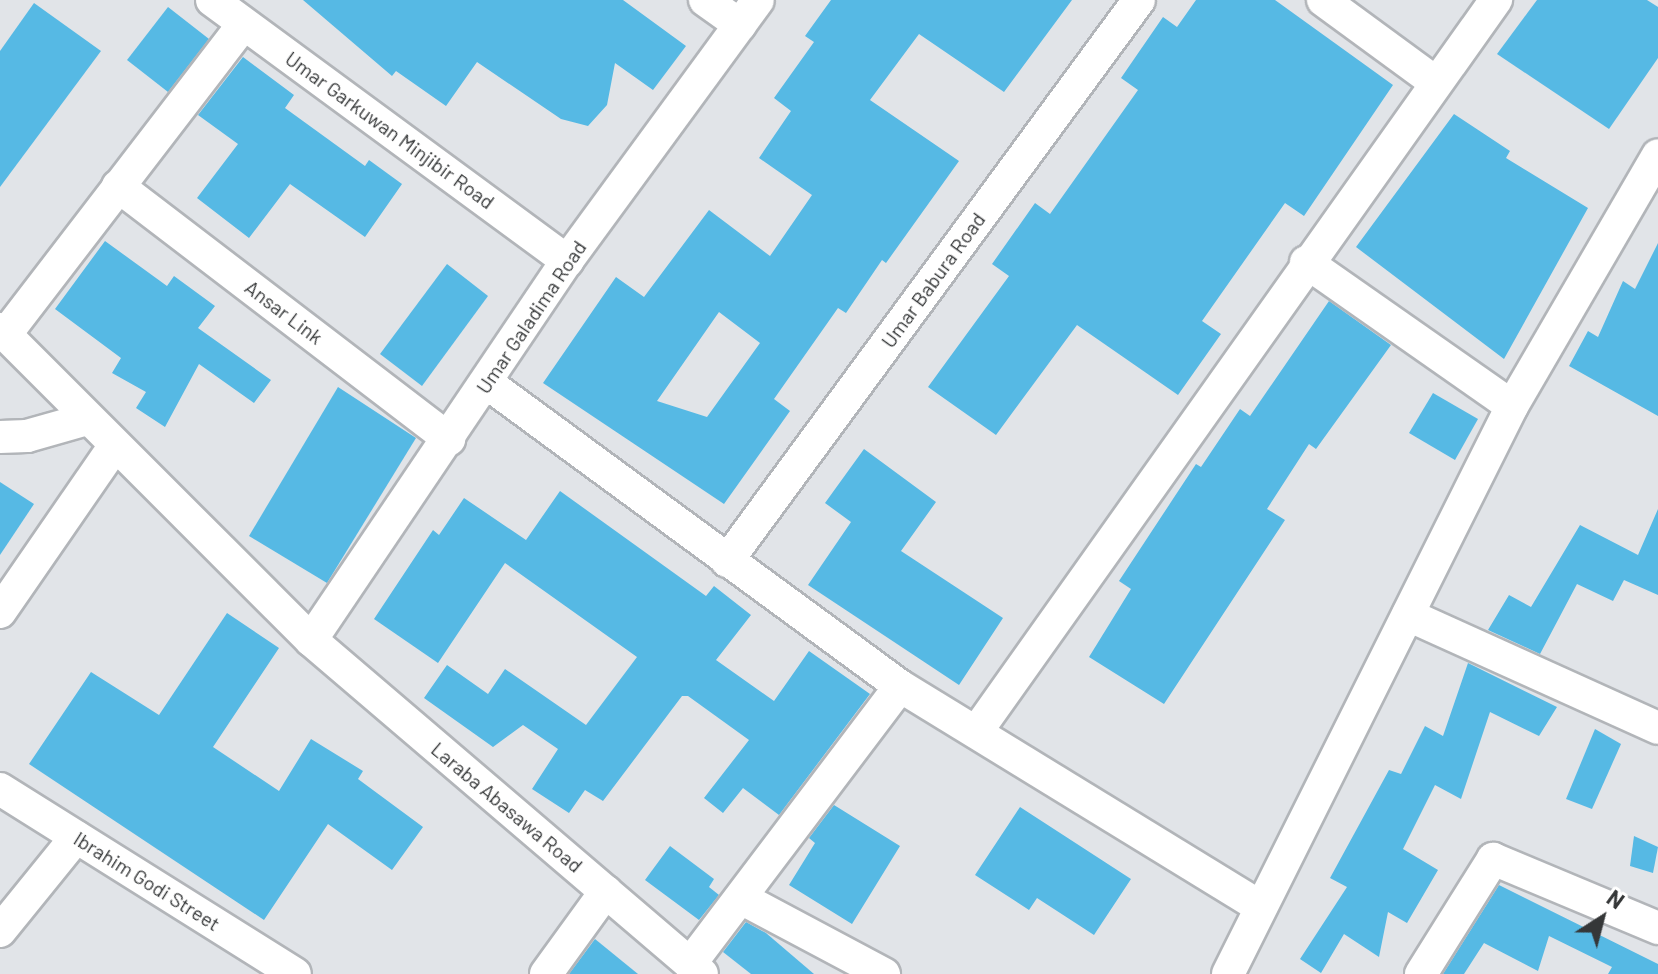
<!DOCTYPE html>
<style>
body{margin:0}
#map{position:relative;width:1658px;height:974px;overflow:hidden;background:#e1e4e8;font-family:Barlow,sans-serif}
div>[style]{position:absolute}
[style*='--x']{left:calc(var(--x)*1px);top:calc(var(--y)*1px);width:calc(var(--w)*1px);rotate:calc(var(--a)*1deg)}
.building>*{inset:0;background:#56b9e4}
.roads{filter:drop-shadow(2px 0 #b2b5b9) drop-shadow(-2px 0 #b2b5b9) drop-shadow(0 2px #b2b5b9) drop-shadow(0 -2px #b2b5b9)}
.minor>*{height:32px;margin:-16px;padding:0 16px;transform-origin:16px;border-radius:16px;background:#fff}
span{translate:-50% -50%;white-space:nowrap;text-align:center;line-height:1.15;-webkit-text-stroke:6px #fff;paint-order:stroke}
.street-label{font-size:20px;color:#353738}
.north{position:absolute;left:1562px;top:878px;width:80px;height:80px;-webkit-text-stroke:6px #fff;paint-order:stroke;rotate:36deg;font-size:22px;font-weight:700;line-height:32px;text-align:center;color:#353738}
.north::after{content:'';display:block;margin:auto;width:28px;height:36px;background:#353738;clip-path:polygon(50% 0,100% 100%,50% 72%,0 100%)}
</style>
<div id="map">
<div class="building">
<div style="clip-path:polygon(303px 0,623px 0,686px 46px,653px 90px,615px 63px,607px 105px,588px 126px,561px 119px,477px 62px,446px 106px,396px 71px,392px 76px)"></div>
<div style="clip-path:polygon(evenodd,831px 0,1072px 0,1004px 92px,919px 34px,870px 100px,959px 161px,886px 263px,882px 260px,846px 313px,838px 308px,774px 399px,790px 411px,724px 504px,543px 383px,616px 277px,644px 297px,709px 210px,770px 256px,812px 195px,759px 158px,791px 111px,774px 98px,814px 42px,805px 36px,831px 0,719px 312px,760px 343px,707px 417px,657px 401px,719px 312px)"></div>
<div style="clip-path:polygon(1196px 0,1275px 0,1393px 85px,1304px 216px,1285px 203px,1202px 321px,1221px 334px,1178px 395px,1077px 325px,996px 435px,928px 387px,1009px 276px,992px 264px,1035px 203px,1050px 214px,1138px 90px,1121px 78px,1163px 17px,1177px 27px)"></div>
<div style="clip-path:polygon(1537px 0,1647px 0,1658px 7px,1658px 58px,1609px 129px,1497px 54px)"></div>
<div style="clip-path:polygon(34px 3px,101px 51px,0 187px,0 51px)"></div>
<div style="clip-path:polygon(168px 7px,209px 39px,168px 92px,127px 60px)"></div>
<div style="clip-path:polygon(243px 57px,294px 95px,285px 108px,365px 166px,369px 160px,402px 184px,365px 237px,290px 184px,249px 238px,197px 198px,238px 144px,198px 115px)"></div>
<div style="clip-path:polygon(1454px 114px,1510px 151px,1506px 158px,1588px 208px,1504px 359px,1356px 247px)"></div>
<div style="clip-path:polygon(105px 241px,167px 286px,174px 276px,215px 306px,198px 328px,271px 380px,254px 403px,199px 364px,165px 427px,136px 408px,146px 392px,112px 373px,121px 358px,55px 309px)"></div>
<div style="clip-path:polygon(1658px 243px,1658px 416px,1569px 366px,1588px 331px,1598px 337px,1623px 281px,1635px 289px)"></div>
<div style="clip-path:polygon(447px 264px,488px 296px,422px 386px,380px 354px)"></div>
<div style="clip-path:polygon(1329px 301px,1391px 345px,1316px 449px,1309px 444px,1267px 509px,1285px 520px,1164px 704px,1089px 657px,1131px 589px,1119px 581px,1196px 464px,1201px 467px,1240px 409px,1250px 416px)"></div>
<div style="clip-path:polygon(338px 387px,416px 438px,327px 583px,249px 536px)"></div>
<div style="clip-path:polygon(1433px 393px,1478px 419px,1455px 460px,1409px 433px)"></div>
<div style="clip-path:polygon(864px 449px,936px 502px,901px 551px,1003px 618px,959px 685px,808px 585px,851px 522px,825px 503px)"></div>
<div style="clip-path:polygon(0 482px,34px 504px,0 555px)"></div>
<div style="clip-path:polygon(560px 491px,706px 596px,714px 586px,751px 615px,716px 660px,774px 701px,809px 651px,870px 694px,779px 815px,743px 788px,723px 813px,704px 798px,749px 740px,688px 696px,682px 696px,603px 801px,585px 790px,569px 813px,532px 789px,558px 749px,523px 725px,493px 747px,424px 698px,447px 665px,488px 694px,505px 669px,586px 725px,637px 657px,505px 563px,438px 663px,374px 619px,433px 530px,439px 535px,464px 498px,526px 540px)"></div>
<div style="clip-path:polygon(1658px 509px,1658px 595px,1624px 580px,1613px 601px,1577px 584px,1540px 654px,1488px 630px,1509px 595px,1531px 607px,1580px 525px,1638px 555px)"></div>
<div style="clip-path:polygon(227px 613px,279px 648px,213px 747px,279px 791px,311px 739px,363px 771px,358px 779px,423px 827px,392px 870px,328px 824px,264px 920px,29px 764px,91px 672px,159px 715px)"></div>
<div style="clip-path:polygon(1468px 663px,1557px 707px,1539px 736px,1490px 712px,1461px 799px,1435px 785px,1403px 849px,1438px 870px,1407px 923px,1388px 912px,1379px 957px,1344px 934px,1321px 973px,1300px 959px,1347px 887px,1330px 878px,1389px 770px,1401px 774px,1425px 726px,1443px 736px)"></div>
<div style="clip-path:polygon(1595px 729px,1621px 744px,1592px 809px,1566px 799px)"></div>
<div style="clip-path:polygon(834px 805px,900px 846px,852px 924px,789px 885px,815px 843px,809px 838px)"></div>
<div style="clip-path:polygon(1020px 807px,1131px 879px,1094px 935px,1037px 898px,1029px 910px,975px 875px)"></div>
<div style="clip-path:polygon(1634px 836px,1658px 847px,1653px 873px,1630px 866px)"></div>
<div style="clip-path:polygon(670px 846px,714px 879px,709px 887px,719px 895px,699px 920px,645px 880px)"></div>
<div style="clip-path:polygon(1499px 885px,1658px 964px,1658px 974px,1608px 974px,1612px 967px,1549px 936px,1538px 971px,1484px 943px,1464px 974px,1443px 974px)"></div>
<div style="clip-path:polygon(746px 922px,766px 933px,814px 974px,751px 974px,723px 952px)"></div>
<div style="clip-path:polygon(595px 939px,638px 974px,569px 974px)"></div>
</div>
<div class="roads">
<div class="minor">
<div style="--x:212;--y:0;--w:441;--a:36.3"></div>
<div style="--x:705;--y:0;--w:43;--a:35.5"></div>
<div style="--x:1323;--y:0;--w:139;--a:36.2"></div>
<div style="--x:118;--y:186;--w:417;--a:37.4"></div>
<div style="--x:1306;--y:262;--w:251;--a:35"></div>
<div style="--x:0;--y:329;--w:440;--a:45"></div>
<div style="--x:311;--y:640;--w:514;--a:40.5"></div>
<div style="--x:5;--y:335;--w:392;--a:-52.5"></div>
<div style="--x:487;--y:383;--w:512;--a:36.27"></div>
<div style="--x:900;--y:686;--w:423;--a:31.5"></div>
<div style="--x:0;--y:437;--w:27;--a:-2"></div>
<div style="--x:27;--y:436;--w:62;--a:-15.8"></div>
<div style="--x:727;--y:561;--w:696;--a:-53.71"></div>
<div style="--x:0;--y:612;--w:201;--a:-55.4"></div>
<div style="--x:1408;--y:615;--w:274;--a:24.3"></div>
<div style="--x:311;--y:640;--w:457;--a:-56"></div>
<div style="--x:567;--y:261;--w:323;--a:-53.8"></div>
<div style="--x:977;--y:731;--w:897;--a:-54.63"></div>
<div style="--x:0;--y:789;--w:348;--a:32.1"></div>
<div style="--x:741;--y:898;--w:162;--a:28"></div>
<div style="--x:0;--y:931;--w:121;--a:-51"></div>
<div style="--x:690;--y:964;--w:348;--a:-52.9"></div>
<div style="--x:546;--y:974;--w:102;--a:-54.1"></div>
<div style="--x:1228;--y:974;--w:635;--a:-63.43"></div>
<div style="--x:1512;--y:406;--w:290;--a:-59.8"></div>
<div style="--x:1421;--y:974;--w:136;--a:-57.9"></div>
<div style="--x:1493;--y:859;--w:179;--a:22.7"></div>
</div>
</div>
<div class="street-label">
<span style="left:390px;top:130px;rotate:36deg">Umar Garkuwan Minjibir Road</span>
<span style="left:933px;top:280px;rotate:-54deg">Umar Babura Road</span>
<span style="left:284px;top:312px;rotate:37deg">Ansar Link</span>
<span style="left:531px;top:317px;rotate:-56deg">Umar Galadima Road</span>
<span style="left:507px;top:807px;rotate:40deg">Laraba Abasawa Road</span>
<span style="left:147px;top:881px;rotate:32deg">Ibrahim Godi Street</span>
</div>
<div class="north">N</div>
</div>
